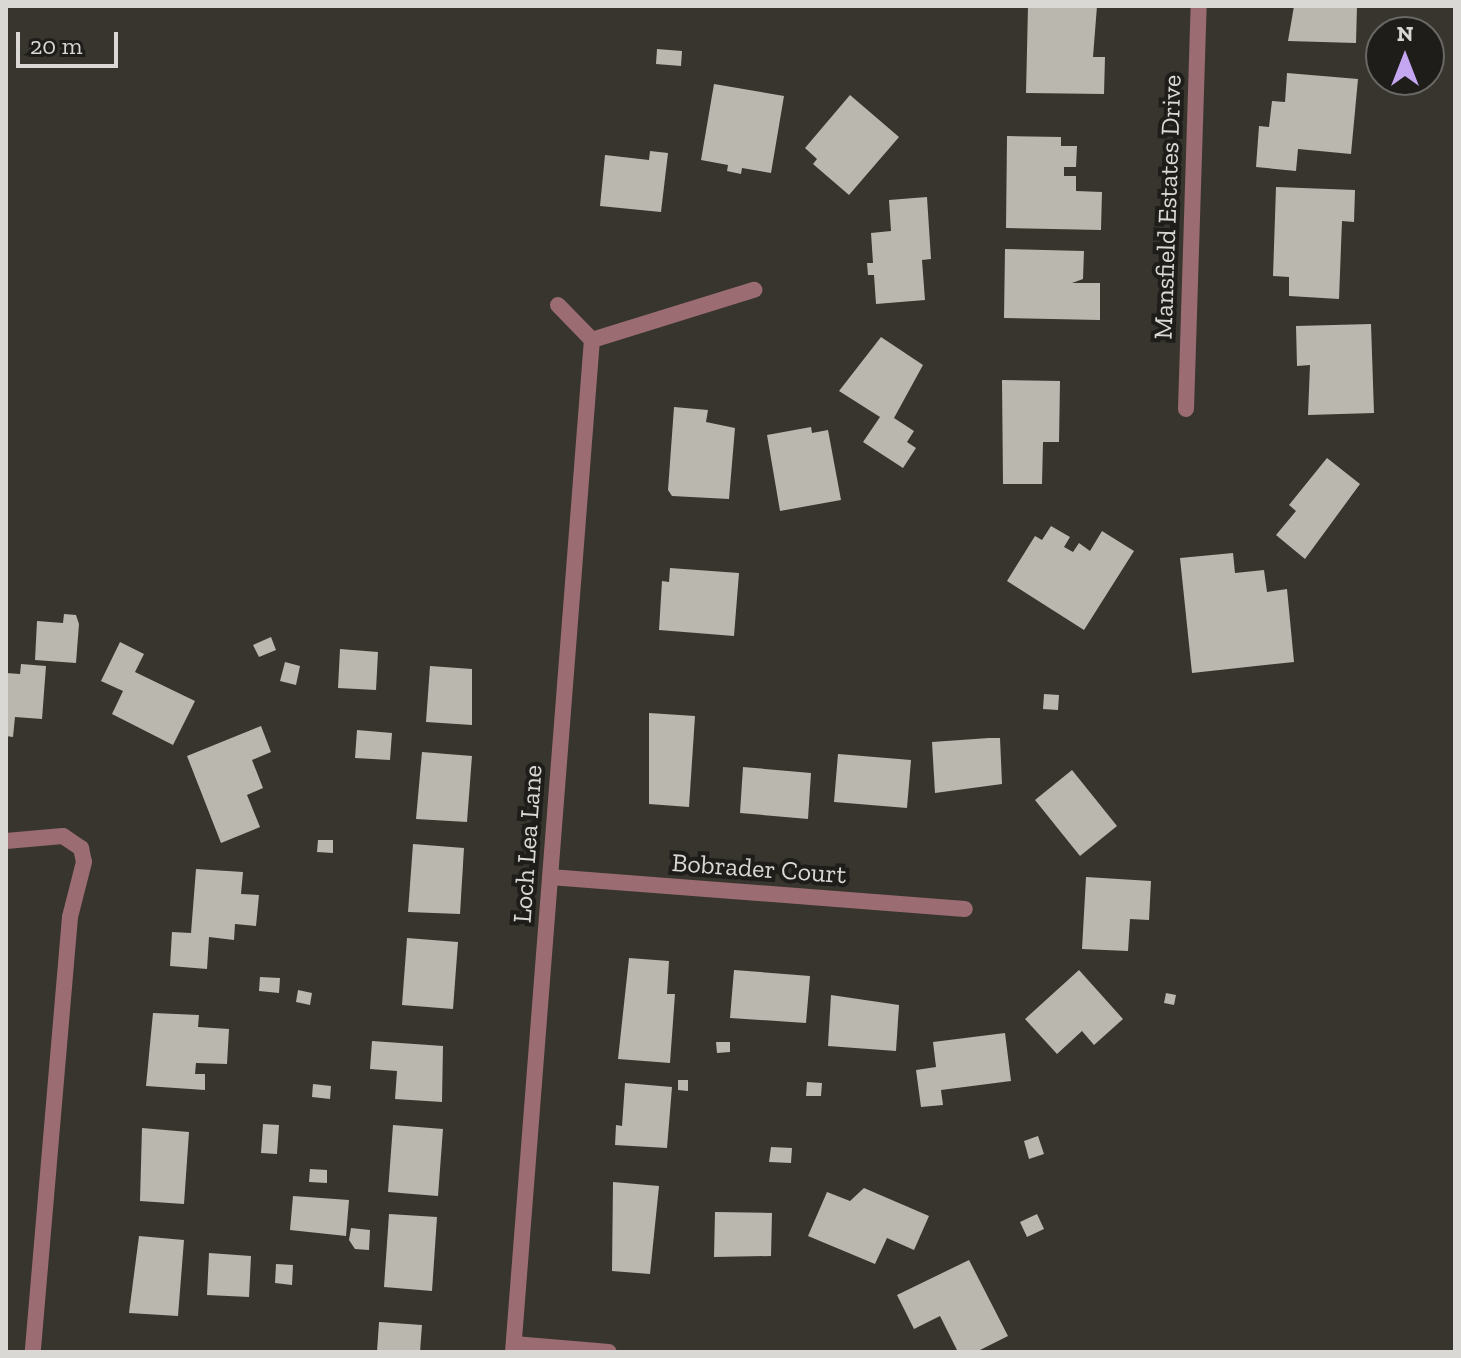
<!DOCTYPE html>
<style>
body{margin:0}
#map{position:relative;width:1461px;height:1358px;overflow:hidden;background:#38352f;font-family:"Zilla Slab",serif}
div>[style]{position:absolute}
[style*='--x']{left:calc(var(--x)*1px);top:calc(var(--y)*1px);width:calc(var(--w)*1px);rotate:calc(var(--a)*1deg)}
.building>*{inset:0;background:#bab7af}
.minor>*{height:16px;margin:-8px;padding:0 8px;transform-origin:8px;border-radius:8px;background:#9b6d73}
span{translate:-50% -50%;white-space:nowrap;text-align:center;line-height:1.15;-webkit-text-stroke:8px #1e1d1a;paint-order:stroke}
.street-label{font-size:26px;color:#dad8d4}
.frame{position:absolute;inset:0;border:8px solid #dad8d4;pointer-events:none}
.north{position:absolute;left:1365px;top:16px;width:80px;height:80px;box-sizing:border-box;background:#1e1d1a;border:2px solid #696864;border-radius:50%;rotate:0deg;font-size:22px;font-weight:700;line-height:32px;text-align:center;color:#dad8d4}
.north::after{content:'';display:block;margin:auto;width:28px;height:36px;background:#c5a7f1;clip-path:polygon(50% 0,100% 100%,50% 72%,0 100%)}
.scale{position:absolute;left:16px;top:32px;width:102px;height:36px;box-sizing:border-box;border:4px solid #dad8d4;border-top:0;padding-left:10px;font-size:24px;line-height:28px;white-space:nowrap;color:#dad8d4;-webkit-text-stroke:6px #1e1d1a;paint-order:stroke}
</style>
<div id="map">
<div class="building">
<div style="clip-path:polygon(1028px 6px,1097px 6px,1093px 57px,1105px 57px,1104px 94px,1026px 93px)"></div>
<div style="clip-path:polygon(1294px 6px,1357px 6px,1356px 43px,1288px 41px)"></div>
<div style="clip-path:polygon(657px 49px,682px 51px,681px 66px,656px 64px)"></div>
<div style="clip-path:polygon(1287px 73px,1358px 79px,1351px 154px,1298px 149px,1296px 171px,1256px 167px,1259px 126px,1269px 127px,1272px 101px,1285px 102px)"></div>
<div style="clip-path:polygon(714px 84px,784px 96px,771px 173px,742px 168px,741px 174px,727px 171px,728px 165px,701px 160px)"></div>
<div style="clip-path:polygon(850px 95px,899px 137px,849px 195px,813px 164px,817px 159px,805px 148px)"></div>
<div style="clip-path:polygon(1007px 136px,1061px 137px,1061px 146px,1077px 146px,1076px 167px,1064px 167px,1064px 176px,1076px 176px,1076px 191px,1102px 192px,1101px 230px,1006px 228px)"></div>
<div style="clip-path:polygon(650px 151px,668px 153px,661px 212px,600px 206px,605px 155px,649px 160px)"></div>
<div style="clip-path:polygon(1276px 187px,1355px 190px,1354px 222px,1342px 221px,1339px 299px,1289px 296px,1289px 277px,1273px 276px)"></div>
<div style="clip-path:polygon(927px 197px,931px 259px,922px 260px,925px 300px,876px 304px,874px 275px,868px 275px,867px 263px,873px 263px,871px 233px,891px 231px,889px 200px)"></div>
<div style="clip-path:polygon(1005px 249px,1084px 251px,1083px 279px,1072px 283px,1100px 283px,1100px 320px,1004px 318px)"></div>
<div style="clip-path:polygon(1371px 324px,1374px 413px,1308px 415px,1310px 365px,1297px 366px,1296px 326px)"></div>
<div style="clip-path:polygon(881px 337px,923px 365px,894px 418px,914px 431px,907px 442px,916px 448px,903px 468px,863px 442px,880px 417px,839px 391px)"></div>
<div style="clip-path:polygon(1002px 380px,1060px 381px,1059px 442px,1043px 442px,1042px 484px,1003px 484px)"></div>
<div style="clip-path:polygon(674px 407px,708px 410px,706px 422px,735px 428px,729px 499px,672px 496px,668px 490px)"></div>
<div style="clip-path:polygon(811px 427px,812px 433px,828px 430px,841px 500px,780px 511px,767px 435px)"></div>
<div style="clip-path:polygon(1327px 458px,1360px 484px,1305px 559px,1276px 535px,1296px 511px,1289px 505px)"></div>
<div style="clip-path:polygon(1051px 526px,1070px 537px,1064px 547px,1073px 552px,1079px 543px,1090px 551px,1102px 531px,1134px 551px,1084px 630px,1007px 581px,1035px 536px,1042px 540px)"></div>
<div style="clip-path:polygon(1233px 553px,1235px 573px,1264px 570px,1267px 592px,1287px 589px,1294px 662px,1192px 673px,1180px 558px)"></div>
<div style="clip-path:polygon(670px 568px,739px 573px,734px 636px,659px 630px,662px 581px,669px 582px)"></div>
<div style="clip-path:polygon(64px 614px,76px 615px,79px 624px,76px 663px,35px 660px,37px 621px,63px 623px)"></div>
<div style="clip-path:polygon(271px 637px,276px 650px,259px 657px,253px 645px)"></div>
<div style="clip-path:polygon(120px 642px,144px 654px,135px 672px,195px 701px,173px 745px,112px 714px,123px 691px,101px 681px)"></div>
<div style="clip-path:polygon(340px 649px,378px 652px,376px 690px,338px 688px)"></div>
<div style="clip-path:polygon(285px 662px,300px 666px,296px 685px,280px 681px)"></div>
<div style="clip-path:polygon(21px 664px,46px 666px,42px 719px,15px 717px,13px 737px,6px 736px,6px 673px,20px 674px)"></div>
<div style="clip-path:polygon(430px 666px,472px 669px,472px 725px,426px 722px)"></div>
<div style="clip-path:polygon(1044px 694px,1059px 695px,1058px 710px,1043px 709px)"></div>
<div style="clip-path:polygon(649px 713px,695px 716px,689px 807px,649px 804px)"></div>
<div style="clip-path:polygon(261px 726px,271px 752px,252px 760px,263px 788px,247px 795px,260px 827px,221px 843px,187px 756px)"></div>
<div style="clip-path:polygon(357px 730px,392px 733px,390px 760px,355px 758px)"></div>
<div style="clip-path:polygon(989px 738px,1000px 738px,1002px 784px,935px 793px,932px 742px)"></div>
<div style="clip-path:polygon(422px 752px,472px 756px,467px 822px,416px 819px)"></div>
<div style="clip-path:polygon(838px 754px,911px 760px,907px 808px,834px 802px)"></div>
<div style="clip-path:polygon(743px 767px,811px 773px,808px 819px,740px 813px)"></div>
<div style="clip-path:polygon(1072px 770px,1117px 826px,1080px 856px,1035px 800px)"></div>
<div style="clip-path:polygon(318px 840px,333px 840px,333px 853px,317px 852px)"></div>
<div style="clip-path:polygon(413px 844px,464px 848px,460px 914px,408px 912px)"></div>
<div style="clip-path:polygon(196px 869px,243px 872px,241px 894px,259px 895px,256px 926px,235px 924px,234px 940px,209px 937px,207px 969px,170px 966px,172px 932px,191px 933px)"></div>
<div style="clip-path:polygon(1086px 877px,1151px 881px,1149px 920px,1130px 919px,1128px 951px,1082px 949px)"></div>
<div style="clip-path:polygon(407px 938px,458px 942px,453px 1009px,402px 1005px)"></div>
<div style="clip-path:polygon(629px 958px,669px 961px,667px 994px,675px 994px,670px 1063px,618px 1059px)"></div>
<div style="clip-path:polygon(734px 970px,810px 976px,806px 1023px,730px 1018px)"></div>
<div style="clip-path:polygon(1079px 970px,1123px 1019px,1094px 1045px,1082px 1031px,1057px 1054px,1025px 1019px)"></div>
<div style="clip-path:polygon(260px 977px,280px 978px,279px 993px,259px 991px)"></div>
<div style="clip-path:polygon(298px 990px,312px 993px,310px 1005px,296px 1002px)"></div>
<div style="clip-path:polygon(1166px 993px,1176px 995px,1174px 1005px,1164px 1003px)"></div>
<div style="clip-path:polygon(831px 995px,899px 1005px,896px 1051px,828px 1046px)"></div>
<div style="clip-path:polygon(153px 1013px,199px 1015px,198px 1027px,229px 1029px,227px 1064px,196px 1063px,195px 1074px,205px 1074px,205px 1090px,146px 1086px)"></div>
<div style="clip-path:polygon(1005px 1033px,1011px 1081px,941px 1090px,943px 1105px,921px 1107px,916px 1070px,936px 1067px,933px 1042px)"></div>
<div style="clip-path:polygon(372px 1041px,443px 1046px,442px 1102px,395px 1099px,397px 1071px,370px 1069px)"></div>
<div style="clip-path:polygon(716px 1042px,730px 1042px,730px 1052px,717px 1053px)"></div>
<div style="clip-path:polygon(678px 1080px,688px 1080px,688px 1091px,678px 1090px)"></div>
<div style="clip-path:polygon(807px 1082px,822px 1083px,821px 1096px,806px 1096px)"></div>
<div style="clip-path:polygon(625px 1083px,672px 1087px,667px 1148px,615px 1145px,616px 1125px,622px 1126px)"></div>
<div style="clip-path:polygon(313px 1084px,331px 1086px,330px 1099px,312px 1097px)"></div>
<div style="clip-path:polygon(263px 1124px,279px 1125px,277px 1154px,261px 1153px)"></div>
<div style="clip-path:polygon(393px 1125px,443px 1129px,438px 1196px,388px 1192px)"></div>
<div style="clip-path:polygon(142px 1128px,189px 1132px,184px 1204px,140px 1201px)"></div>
<div style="clip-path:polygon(1038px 1136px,1044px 1154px,1029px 1159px,1024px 1141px)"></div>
<div style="clip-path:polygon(771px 1147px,792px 1148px,791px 1163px,769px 1162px)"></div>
<div style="clip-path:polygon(310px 1169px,327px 1170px,327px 1183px,309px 1182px)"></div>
<div style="clip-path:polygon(613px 1182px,659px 1186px,650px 1274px,612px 1271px)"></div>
<div style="clip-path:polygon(864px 1188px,929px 1216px,914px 1250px,887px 1238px,875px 1264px,808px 1236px,827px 1192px,850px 1201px)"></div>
<div style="clip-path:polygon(293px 1196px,349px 1200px,346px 1236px,290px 1230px)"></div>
<div style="clip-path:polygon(715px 1212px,772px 1213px,771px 1256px,714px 1257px)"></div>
<div style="clip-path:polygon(389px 1214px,437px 1217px,432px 1291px,384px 1287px)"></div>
<div style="clip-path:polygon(1037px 1214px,1044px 1229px,1027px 1237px,1020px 1222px)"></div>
<div style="clip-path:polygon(351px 1228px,370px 1230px,369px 1250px,355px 1249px,349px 1240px)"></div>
<div style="clip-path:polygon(139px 1236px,184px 1240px,178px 1316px,129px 1313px)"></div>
<div style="clip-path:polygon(209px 1253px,251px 1256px,249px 1297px,207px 1295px)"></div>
<div style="clip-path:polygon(969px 1260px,1008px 1336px,976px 1352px,958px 1352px,940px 1316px,914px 1329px,897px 1295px)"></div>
<div style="clip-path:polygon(276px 1264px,293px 1265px,292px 1285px,275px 1283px)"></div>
<div style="clip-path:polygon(379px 1322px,422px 1325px,420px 1352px,377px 1352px)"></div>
</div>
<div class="minor">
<div style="--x:558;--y:305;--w:49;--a:45.8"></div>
<div style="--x:592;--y:340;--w:170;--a:-17.2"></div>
<div style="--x:1186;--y:409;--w:403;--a:-88.2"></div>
<div style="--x:6;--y:841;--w:57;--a:-5"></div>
<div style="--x:63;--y:836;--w:22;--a:34"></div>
<div style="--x:81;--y:848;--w:14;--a:78"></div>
<div style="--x:84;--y:862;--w:57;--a:104.3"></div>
<div style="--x:70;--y:917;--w:437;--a:94.9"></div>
<div style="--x:550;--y:877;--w:416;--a:4.4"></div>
<div style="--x:514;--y:1344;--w:95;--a:4.8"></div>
<div style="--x:513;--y:1352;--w:1015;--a:-85.54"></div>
</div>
<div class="street-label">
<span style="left:1168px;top:207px;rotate:-88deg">Mansfield Estates Drive</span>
<span style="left:528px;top:844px;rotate:-86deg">Loch Lea Lane</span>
<span style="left:759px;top:869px;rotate:4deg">Bobrader Court</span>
</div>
<div class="frame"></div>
<div class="north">N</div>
<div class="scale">20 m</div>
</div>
